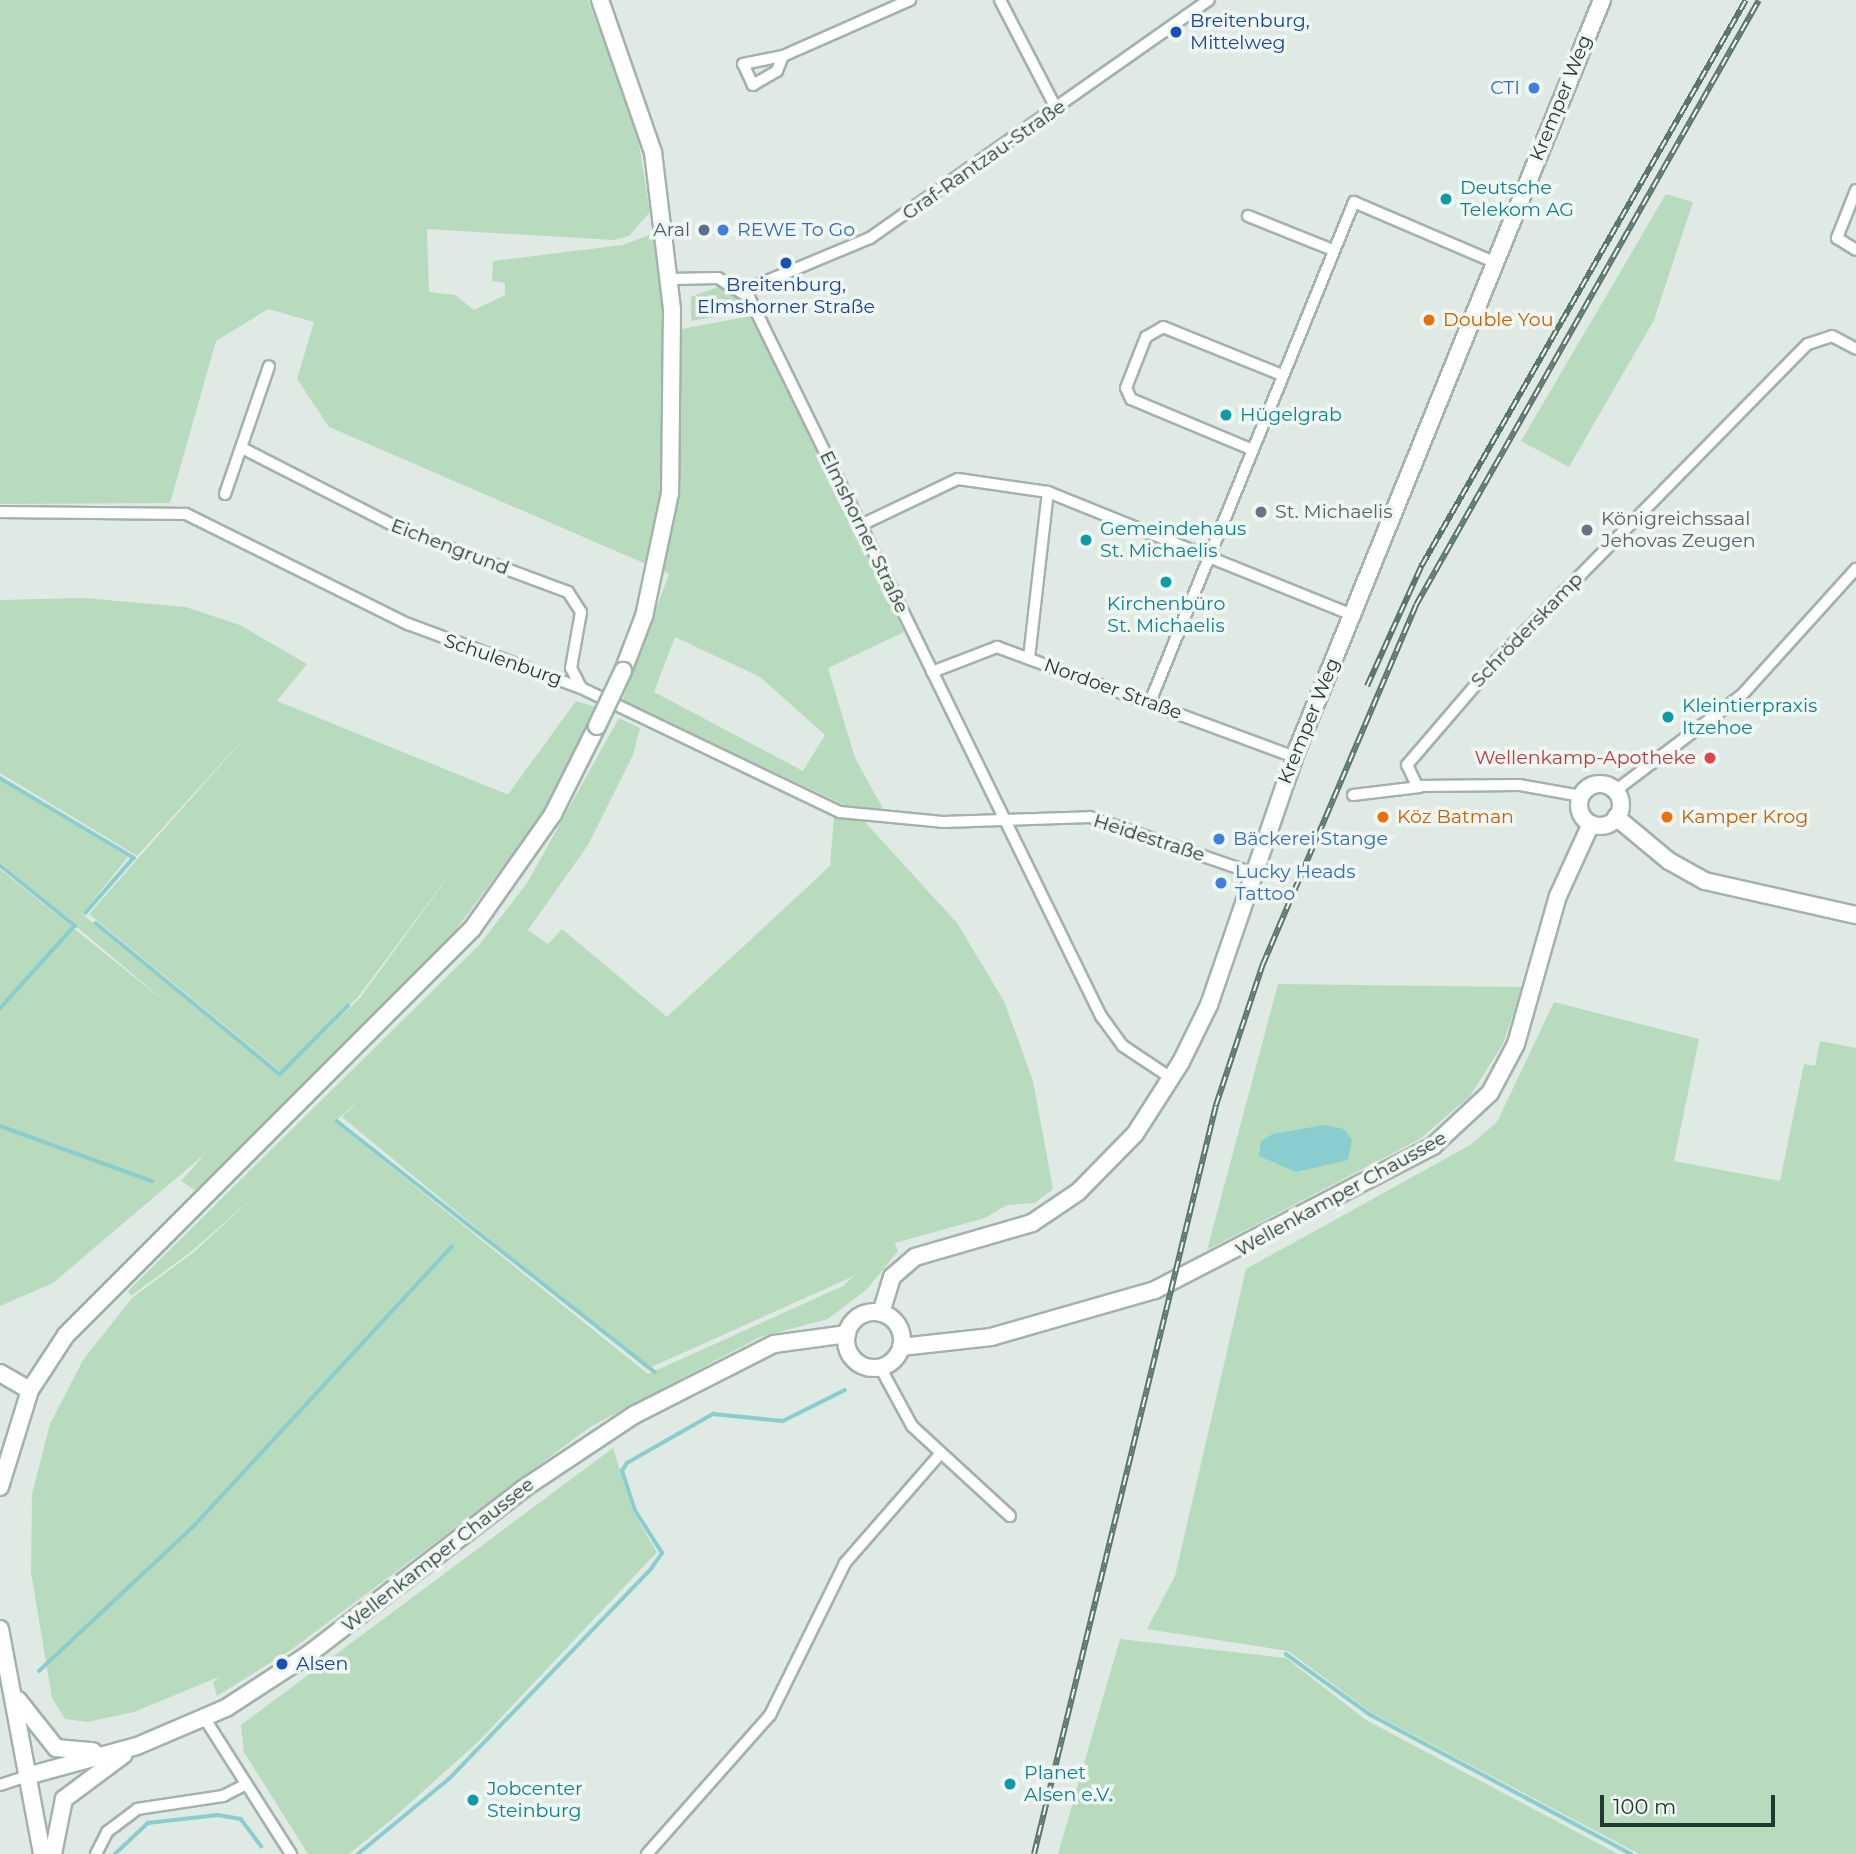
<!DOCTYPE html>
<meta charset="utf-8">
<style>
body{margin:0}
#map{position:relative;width:1856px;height:1854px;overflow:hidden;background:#e0eae4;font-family:Montserrat,sans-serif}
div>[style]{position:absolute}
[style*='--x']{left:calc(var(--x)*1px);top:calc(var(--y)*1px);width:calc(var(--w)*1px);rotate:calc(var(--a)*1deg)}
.green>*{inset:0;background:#b9dbbd}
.water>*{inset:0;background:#89cdce}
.stream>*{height:3.5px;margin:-1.75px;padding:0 1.75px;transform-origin:1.75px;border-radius:1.75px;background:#89cdce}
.roads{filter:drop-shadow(2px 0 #a3b2aa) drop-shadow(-2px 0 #a3b2aa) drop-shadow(0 2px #a3b2aa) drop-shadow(0 -2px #a3b2aa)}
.street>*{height:10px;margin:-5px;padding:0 5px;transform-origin:5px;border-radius:5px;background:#fff}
.secondary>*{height:16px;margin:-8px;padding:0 8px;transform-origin:8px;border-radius:8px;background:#fff}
.secondary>.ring{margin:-8px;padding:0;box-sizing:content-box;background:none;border:16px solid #fff;border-radius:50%}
.rail>*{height:6px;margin-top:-3px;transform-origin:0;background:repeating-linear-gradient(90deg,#f0f7f2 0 10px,#5b766b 0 20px);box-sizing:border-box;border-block:2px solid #5b766b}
.bridges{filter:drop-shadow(2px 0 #9fb6aa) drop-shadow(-2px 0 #9fb6aa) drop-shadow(0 2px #9fb6aa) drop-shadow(0 -2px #9fb6aa)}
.secondary-bridge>*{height:16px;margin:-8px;padding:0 8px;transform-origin:8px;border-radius:8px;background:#fff}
.dots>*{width:19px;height:19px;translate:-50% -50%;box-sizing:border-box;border:4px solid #f0f7f2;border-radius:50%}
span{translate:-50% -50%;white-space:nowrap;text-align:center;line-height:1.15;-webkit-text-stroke:7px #f0f7f2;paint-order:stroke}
.transit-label{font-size:19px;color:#164399}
.left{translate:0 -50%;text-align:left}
.shop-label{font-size:19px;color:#366cbe}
.right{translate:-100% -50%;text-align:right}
.street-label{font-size:19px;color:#213a30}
.culture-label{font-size:19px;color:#0d838f}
.service-label{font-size:19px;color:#4e5e75}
.food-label{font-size:19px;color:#c56008}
.worship-label{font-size:19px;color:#5b616d}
.health-label{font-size:19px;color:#be3a42}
.scale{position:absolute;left:1600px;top:1795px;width:175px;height:32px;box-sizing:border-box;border:4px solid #213a30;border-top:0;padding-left:9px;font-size:21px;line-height:24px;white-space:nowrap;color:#213a30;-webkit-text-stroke:5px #f0f7f2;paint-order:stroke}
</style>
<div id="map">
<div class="green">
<div style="clip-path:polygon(evenodd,0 0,588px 0,637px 131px,650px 212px,629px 236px,614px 240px,427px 229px,429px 292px,455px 295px,474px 310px,505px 295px,505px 283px,492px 281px,493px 261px,623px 245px,654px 233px,666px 332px,751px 316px,904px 632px,828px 668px,855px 758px,885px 812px,847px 806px,622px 701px,669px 574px,329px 427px,297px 379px,314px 322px,268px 309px,216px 341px,170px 503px,0 504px,0 0,675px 637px,760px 677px,825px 735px,803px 771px,654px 692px,675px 637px)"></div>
<div style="clip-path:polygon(1666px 194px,1693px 202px,1654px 320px,1569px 467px,1521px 441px)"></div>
<div style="clip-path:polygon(720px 286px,738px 296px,747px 311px,691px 321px,691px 297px)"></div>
<div style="clip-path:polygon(84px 598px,186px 607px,240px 625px,307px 664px,277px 701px,509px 795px,358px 997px,280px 1071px,89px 914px,256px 725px,137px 856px,0 773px,0 600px)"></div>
<div style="clip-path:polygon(576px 701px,596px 707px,550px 803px,438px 954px,196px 1191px,181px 1181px,206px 1153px,53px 1283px,0 1306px,0 869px,174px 1009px,0 862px,0 780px,128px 857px,82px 914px,281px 1075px,360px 998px)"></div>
<div style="clip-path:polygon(evenodd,619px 718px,640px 728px,633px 755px,588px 845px,528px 930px,548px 944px,562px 929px,667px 1017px,830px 866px,834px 817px,864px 821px,957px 923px,1004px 1001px,1033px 1081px,1053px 1189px,1035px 1203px,1007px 1205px,985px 1218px,895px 1243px,898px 1251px,867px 1289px,828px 1319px,760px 1337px,590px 1427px,291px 1650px,217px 1696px,213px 1682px,221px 1676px,134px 1712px,87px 1722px,65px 1719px,52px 1698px,31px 1572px,32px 1494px,50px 1424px,83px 1360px,132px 1298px,194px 1252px,259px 1192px,192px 1251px,131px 1296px,128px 1291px,480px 944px,527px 883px,619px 718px,364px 1095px,342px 1117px,647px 1369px,854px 1276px,843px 1286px,648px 1374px,335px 1122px,364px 1095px)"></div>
<div style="clip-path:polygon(1278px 984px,1523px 987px,1503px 1044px,1470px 1096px,1420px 1139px,1207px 1250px)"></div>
<div style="clip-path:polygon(1554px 1002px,1699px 1039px,1674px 1161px,1780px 1181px,1804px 1064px,1815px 1066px,1820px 1041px,1856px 1048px,1856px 1854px,1639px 1854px,1372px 1713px,1288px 1651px,1147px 1629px,1175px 1576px,1246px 1269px,1470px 1145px,1497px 1122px)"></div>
<div style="clip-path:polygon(613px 1448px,633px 1512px,657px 1552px,479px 1741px,391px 1820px,349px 1854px,308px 1854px,244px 1752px,241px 1725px)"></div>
<div style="clip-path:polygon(1120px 1639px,1286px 1658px,1366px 1720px,1618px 1854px,1058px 1854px)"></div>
</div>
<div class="water">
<div style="clip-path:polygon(1324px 1125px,1344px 1129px,1352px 1140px,1348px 1160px,1296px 1172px,1259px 1156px,1261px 1141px,1273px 1134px)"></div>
</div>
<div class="stream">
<div style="--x:0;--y:778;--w:156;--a:30.8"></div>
<div style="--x:134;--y:858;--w:73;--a:131.1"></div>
<div style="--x:0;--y:865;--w:97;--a:39.1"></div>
<div style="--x:75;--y:926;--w:112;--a:132.1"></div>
<div style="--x:96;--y:923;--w:238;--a:39.4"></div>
<div style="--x:280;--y:1074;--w:96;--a:-45"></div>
<div style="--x:337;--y:1121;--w:405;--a:38.3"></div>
<div style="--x:0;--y:1126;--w:162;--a:19.9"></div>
<div style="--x:1286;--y:1654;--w:105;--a:35.7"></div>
<div style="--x:1371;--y:1715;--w:295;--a:28.1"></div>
<div style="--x:39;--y:1671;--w:211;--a:-43.1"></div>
<div style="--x:193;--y:1527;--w:381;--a:-47.3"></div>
<div style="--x:115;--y:1854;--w:45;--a:-43.2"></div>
<div style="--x:148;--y:1823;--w:70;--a:-6.5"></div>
<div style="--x:218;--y:1815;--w:23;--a:10"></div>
<div style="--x:241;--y:1819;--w:34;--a:53"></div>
<div style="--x:358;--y:1854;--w:118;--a:-39.5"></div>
<div style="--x:449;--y:1779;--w:291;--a:-46.1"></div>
<div style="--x:651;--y:1569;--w:19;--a:-55"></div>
<div style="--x:662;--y:1553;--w:50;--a:-122.7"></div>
<div style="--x:635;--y:1511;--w:42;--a:-108"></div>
<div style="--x:622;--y:1471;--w:9;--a:-58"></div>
<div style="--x:627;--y:1463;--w:99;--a:-29.7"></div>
<div style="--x:713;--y:1414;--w:70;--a:5.7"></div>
<div style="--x:783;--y:1421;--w:69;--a:-26.6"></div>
</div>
<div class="roads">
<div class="street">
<div style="--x:1000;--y:0;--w:124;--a:62.6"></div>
<div style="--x:783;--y:56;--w:16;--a:112"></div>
<div style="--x:777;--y:71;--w:28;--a:150"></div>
<div style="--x:753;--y:85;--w:23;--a:-115"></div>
<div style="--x:743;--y:64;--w:41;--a:-11.3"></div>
<div style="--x:783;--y:56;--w:139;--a:-23.8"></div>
<div style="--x:1856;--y:190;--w:52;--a:111.6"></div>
<div style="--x:1837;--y:238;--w:22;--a:32"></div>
<div style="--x:1248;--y:216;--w:92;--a:21.8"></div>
<div style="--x:671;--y:279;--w:47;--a:-1.2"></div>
<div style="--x:718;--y:278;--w:36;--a:32"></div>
<div style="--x:749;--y:297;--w:801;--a:63.92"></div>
<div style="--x:1101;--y:1016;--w:37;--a:54"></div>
<div style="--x:1123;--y:1046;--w:58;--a:33.7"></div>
<div style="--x:743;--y:291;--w:138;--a:-22.7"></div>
<div style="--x:870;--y:238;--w:414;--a:-35.1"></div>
<div style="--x:242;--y:448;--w:182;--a:27.1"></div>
<div style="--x:404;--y:531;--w:175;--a:20.4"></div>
<div style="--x:568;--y:592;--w:24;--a:57"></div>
<div style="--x:581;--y:612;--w:57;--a:100.1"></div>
<div style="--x:571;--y:668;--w:22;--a:63"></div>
<div style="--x:1253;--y:450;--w:132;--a:-157.3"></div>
<div style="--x:1131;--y:399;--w:12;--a:-114"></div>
<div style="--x:1126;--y:388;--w:55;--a:-68.6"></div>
<div style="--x:1146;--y:337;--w:20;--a:-30"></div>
<div style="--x:1163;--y:327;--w:128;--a:22"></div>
<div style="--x:225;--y:494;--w:135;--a:-71"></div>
<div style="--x:0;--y:512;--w:186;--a:0.6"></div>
<div style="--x:186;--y:514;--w:248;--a:26.4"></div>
<div style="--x:408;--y:624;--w:184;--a:20.3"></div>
<div style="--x:581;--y:688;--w:287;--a:25.6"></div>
<div style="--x:840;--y:812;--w:103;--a:5.5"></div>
<div style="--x:943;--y:822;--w:147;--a:-1.9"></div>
<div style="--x:1090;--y:817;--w:169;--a:19"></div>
<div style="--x:861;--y:525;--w:107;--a:-25.4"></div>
<div style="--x:958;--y:479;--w:91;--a:8.2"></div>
<div style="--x:1048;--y:492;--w:329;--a:22"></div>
<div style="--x:1029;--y:658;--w:167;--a:-83.5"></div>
<div style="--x:932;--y:672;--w:70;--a:-21"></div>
<div style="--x:997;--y:647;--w:318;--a:20.3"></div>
<div style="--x:1150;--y:702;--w:540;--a:-67.8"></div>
<div style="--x:1354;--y:202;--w:152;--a:23.2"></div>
<div style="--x:1615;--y:791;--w:159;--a:-37.1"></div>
<div style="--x:1742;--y:695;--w:170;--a:-47.9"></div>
<div style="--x:1353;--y:795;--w:67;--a:-6.8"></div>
<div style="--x:1581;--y:796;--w:63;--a:-169.9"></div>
<div style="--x:1519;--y:785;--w:102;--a:179.4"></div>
<div style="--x:1417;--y:786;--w:23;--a:-115"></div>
<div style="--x:1407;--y:765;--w:138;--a:-49.4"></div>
<div style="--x:1497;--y:660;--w:443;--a:-45.5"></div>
<div style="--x:1808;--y:344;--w:25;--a:-18"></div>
<div style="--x:1832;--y:336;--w:27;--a:28"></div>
<div style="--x:880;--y:1367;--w:67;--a:61.5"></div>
<div style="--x:912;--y:1426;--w:133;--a:42.6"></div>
<div style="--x:205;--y:1719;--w:160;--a:57.5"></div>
<div style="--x:0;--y:1785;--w:28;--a:-18"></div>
<div style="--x:96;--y:1854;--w:25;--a:-63"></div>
<div style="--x:107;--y:1832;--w:38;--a:-37"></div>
<div style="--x:137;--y:1809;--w:87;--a:-8.6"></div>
<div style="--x:223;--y:1796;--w:25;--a:-27"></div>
<div style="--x:647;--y:1854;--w:186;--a:-48.5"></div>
<div style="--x:770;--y:1715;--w:169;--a:-63.7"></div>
<div style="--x:845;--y:1563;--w:145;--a:-48.9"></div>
</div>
<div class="secondary">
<div style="--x:600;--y:0;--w:161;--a:70.8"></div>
<div style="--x:653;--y:152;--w:159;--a:83.1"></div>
<div style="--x:672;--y:310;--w:183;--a:90.6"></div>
<div style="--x:670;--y:493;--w:126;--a:101.9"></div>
<div style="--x:644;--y:616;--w:59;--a:110.9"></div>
<div class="ring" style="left:1579px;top:784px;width:26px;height:26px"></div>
<div style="--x:1616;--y:817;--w:69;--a:39.7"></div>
<div style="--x:1669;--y:861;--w:41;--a:29.1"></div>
<div style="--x:1705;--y:881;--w:155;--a:12.7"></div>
<div class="ring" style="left:846px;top:1312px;width:40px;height:40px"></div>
<div style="--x:881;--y:1313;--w:38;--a:-73"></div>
<div style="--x:892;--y:1277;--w:30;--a:-41"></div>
<div style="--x:915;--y:1257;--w:122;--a:-16.2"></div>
<div style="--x:1032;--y:1223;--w:55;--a:-34"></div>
<div style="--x:1078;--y:1192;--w:81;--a:-45.5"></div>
<div style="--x:1135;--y:1134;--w:85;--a:-57.4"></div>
<div style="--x:1181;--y:1062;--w:64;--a:-63.8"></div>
<div style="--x:1209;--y:1005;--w:270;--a:-71"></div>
<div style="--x:1297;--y:750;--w:810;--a:-67.87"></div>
<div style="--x:901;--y:1347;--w:91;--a:-6.3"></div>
<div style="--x:991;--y:1337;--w:171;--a:-16"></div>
<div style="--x:1155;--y:1290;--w:313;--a:-27.4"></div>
<div style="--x:1433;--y:1146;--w:78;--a:-42.9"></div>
<div style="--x:1490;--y:1093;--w:55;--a:-62"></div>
<div style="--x:1516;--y:1044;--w:154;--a:-74.2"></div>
<div style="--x:1558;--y:896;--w:79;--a:-65.4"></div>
<div style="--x:0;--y:1373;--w:34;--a:30"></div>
<div style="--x:0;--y:1487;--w:102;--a:-72.8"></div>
<div style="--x:30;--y:1390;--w:66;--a:-56.8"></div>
<div style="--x:66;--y:1335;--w:574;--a:-45"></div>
<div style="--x:472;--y:929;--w:141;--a:-54.8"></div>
<div style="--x:553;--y:814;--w:98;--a:-63.4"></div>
<div style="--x:0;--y:1629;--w:229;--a:79.4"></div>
<div style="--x:18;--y:1700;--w:61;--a:51.6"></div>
<div style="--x:56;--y:1748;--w:37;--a:5"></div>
<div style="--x:27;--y:1776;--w:114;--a:-15.3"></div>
<div style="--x:137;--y:1746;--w:97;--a:-23.1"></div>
<div style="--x:226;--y:1708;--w:99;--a:-33"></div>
<div style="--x:309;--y:1654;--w:270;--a:-37.6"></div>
<div style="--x:523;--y:1489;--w:133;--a:-33.7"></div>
<div style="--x:634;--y:1415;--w:157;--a:-26.9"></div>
<div style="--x:774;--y:1344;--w:74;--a:-7.8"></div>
<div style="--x:53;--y:1854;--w:56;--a:-78.7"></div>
<div style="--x:64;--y:1799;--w:74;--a:-36.7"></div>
</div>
</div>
<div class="rail">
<div style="--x:1367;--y:686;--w:133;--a:-65.6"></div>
<div style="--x:1422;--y:565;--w:651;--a:-60.17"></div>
<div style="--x:1034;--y:1854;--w:771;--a:-76.34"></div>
<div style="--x:1216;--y:1105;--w:149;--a:-71.6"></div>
<div style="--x:1263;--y:964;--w:390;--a:-66.9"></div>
<div style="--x:1416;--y:605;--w:695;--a:-60.45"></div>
</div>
<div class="bridges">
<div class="secondary-bridge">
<div style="--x:597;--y:726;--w:61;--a:-64.7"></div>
</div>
</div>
<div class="dots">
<div style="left:1176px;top:32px;background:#1a4fb4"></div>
<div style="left:1534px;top:88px;background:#3f7fe0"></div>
<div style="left:1446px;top:199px;background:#0f9aa8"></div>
<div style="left:704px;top:230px;background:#5c6f8a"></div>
<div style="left:723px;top:230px;background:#3f7fe0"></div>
<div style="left:786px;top:263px;background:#1a4fb4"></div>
<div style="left:1429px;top:320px;background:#e8710a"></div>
<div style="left:1226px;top:415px;background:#0f9aa8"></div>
<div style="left:1261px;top:512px;background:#6b7280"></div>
<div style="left:1587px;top:530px;background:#6b7280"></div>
<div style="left:1086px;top:540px;background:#0f9aa8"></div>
<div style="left:1166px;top:582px;background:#0f9aa8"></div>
<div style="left:1668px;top:717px;background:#0f9aa8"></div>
<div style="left:1710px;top:758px;background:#e0444e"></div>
<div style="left:1383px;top:817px;background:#e8710a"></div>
<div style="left:1667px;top:817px;background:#e8710a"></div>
<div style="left:1219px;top:839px;background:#3f7fe0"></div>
<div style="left:1221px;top:883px;background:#3f7fe0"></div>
<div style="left:282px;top:1664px;background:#1a4fb4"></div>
<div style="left:1010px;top:1784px;background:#0f9aa8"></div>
<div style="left:473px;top:1800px;background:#0f9aa8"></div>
</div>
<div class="transit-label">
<span class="left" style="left:1190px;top:32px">Breitenburg,<br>Mittelweg</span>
<span style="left:786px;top:296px">Breitenburg,<br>Elmshorner Straße</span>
<span class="left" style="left:296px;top:1664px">Alsen</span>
</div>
<div class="shop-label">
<span class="right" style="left:1520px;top:88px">CTI</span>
<span class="left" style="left:737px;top:230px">REWE To Go</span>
<span class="left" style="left:1233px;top:839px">Bäckerei Stange</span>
<span class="left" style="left:1235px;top:883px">Lucky Heads<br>Tattoo</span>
</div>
<div class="street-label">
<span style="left:1561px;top:98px;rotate:-68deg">Kremper Weg</span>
<span style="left:984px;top:160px;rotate:-35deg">Graf-Rantzau-Straße</span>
<span style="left:864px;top:532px;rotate:64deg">Elmshorner Straße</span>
<span style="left:450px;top:547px;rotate:21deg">Eichengrund</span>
<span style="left:1527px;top:630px;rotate:-46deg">Schröderskamp</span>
<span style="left:503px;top:660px;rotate:19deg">Schulenburg</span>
<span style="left:1113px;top:689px;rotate:20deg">Nordoer Straße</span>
<span style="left:1309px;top:721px;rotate:-68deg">Kremper Weg</span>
<span style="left:1149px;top:838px;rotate:18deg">Heidestraße</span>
<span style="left:1341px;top:1194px;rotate:-29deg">Wellenkamper Chaussee</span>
<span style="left:438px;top:1555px;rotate:-38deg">Wellenkamper Chaussee</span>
</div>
<div class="culture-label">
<span class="left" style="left:1460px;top:199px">Deutsche<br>Telekom AG</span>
<span class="left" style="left:1240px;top:415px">Hügelgrab</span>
<span class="left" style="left:1100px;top:540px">Gemeindehaus<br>St. Michaelis</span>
<span style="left:1166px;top:615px">Kirchenbüro<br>St. Michaelis</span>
<span class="left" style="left:1682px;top:717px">Kleintierpraxis<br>Itzehoe</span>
<span class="left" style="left:1024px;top:1784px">Planet<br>Alsen e.V.</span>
<span class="left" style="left:487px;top:1800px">Jobcenter<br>Steinburg</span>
</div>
<div class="service-label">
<span class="right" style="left:690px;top:230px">Aral</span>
</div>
<div class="food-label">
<span class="left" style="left:1443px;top:320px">Double You</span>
<span class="left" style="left:1397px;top:817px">Köz Batman</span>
<span class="left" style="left:1681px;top:817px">Kamper Krog</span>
</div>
<div class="worship-label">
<span class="left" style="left:1275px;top:512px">St. Michaelis</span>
<span class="left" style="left:1601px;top:530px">Königreichssaal<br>Jehovas Zeugen</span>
</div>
<div class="health-label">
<span class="right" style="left:1696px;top:758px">Wellenkamp-Apotheke</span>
</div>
<div class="scale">100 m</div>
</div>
